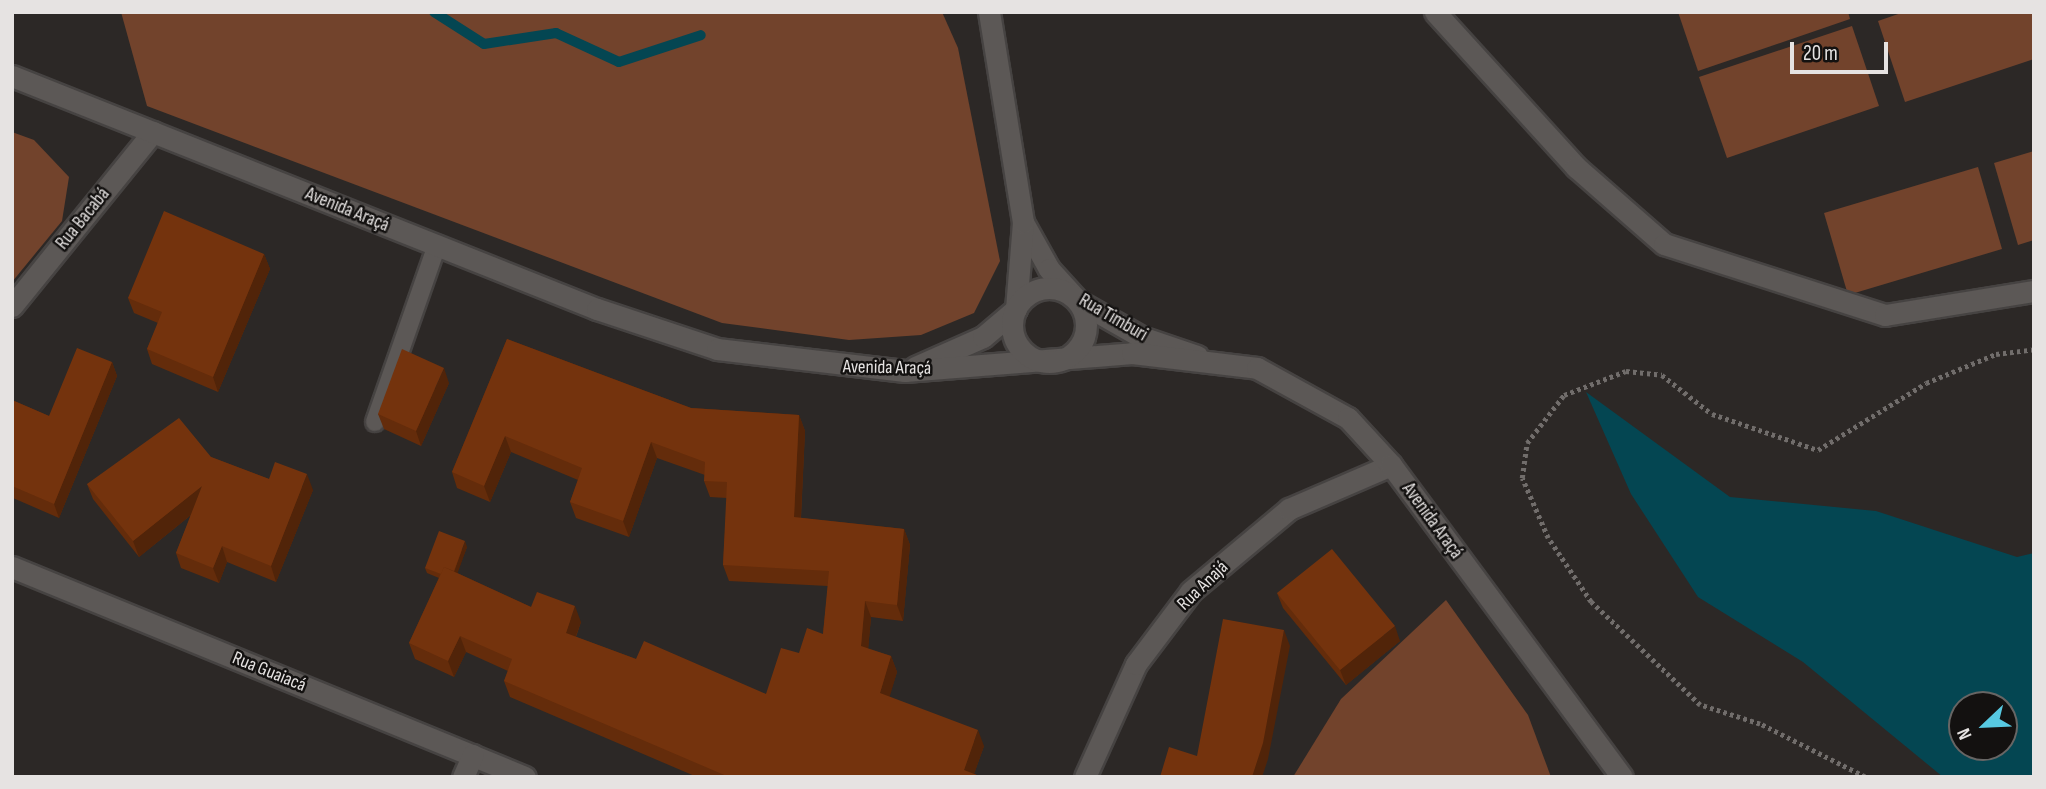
<!DOCTYPE html>
<meta charset="utf-8">
<style>
body{margin:0}
#map{position:relative;width:2046px;height:789px;overflow:hidden;background:#2c2826;font-family:"Sofia Sans Condensed",sans-serif}
div>[style]{position:absolute}
[style*='--x']{left:calc(var(--x)*1px);top:calc(var(--y)*1px);width:calc(var(--w)*1px);rotate:calc(var(--a)*1deg)}
.green>*{inset:0;background:#72432c}
.water>*{inset:0;background:#044652}
.stream>*{height:10px;margin:-5px;padding:0 5px;transform-origin:5px;border-radius:5px;background:#044652}
.path>*{height:4.5px;margin-top:-2.25px;transform-origin:0;background:repeating-linear-gradient(90deg,#716d6b 0 3.5px,transparent 0 7px)}
.roads{filter:drop-shadow(2px 0 #464342) drop-shadow(-2px 0 #464342) drop-shadow(0 2px #464342) drop-shadow(0 -2px #464342)}
.lane>*{height:18px;margin:-9px;padding:0 9px;transform-origin:9px;border-radius:9px;background:#5c5856}
.street>*{height:21px;margin:-10.5px;padding:0 10.5px;transform-origin:10.5px;border-radius:10.5px;background:#5c5856}
.secondary>*{height:21px;margin:-10.5px;padding:0 10.5px;transform-origin:10.5px;border-radius:10.5px;background:#5c5856}
.secondary>.ring{margin:-10.5px;padding:0;box-sizing:content-box;background:none;border:21px solid #5c5856;border-radius:50%}
.wall>*{inset:0;background:#642c0b}
.shaded-wall>*{inset:0;background:#512409}
.building>*{inset:0;background:#74330d}
span{translate:-50% -50%;white-space:nowrap;text-align:center;line-height:1.15;-webkit-text-stroke:5px #131110;paint-order:stroke}
.street-label{font-size:19px;color:#e6e3e2}
.frame{position:absolute;inset:0;border:14px solid #e6e3e2;pointer-events:none}
.north{position:absolute;left:1948px;top:691px;width:70px;height:70px;box-sizing:border-box;background:#131110;border:2px solid #676564;border-radius:50%;rotate:247deg;font-size:19px;font-weight:700;line-height:28px;text-align:center;color:#e6e3e2}
.north::after{content:'';display:block;margin:auto;width:24px;height:32px;background:#57c9e2;clip-path:polygon(50% 0,100% 100%,50% 72%,0 100%)}
.scale{position:absolute;left:1790px;top:42px;width:98px;height:32px;box-sizing:border-box;border:4px solid #e6e3e2;border-top:0;padding-left:9px;font-size:21px;line-height:24px;white-space:nowrap;color:#e6e3e2;-webkit-text-stroke:5px #131110;paint-order:stroke}
</style>
<div id="map">
<div class="green">
<div style="clip-path:polygon(121px 12px,942px 12px,958px 48px,1000px 261px,974px 313px,921px 335px,849px 340px,722px 323px,147px 106px)"></div>
<div style="clip-path:polygon(1678px 12px,1848px 12px,1850px 19px,1698px 71px)"></div>
<div style="clip-path:polygon(1904px 12px,2034px 12px,2034px 59px,1905px 102px,1878px 21px)"></div>
<div style="clip-path:polygon(1852px 26px,1879px 106px,1727px 158px,1699px 77px)"></div>
<div style="clip-path:polygon(12px 132px,34px 140px,69px 177px,62px 221px,12px 282px)"></div>
<div style="clip-path:polygon(2034px 151px,2034px 240px,2018px 245px,1994px 163px)"></div>
<div style="clip-path:polygon(1978px 167px,2002px 249px,1848px 295px,1824px 213px)"></div>
<div style="clip-path:polygon(1446px 600px,1528px 715px,1551px 777px,1293px 777px,1341px 699px)"></div>
</div>
<div class="water">
<div style="clip-path:polygon(evenodd,1586px 392px,1730px 497px,1876px 511px,2017px 557px,2034px 553px,2034px 777px,1943px 777px,1803px 662px,1698px 597px,1631px 494px,1586px 392px,1962px 705px,2004px 705px,2004px 747px,1962px 747px,1962px 705px)"></div>
</div>
<div class="stream">
<div style="--x:434;--y:12;--w:59;--a:32.6"></div>
<div style="--x:484;--y:44;--w:73;--a:-8.7"></div>
<div style="--x:556;--y:33;--w:69;--a:24.7"></div>
<div style="--x:619;--y:62;--w:86;--a:-18.2"></div>
</div>
<div class="path">
<div style="--x:1865;--y:777;--w:118;--a:-153.2"></div>
<div style="--x:1760;--y:724;--w:63;--a:-162.4"></div>
<div style="--x:1700;--y:705;--w:150;--a:-136.6"></div>
<div style="--x:1591;--y:602;--w:77;--a:-123.9"></div>
<div style="--x:1548;--y:538;--w:65;--a:-113.4"></div>
<div style="--x:1522;--y:478;--w:35;--a:-82"></div>
<div style="--x:1527;--y:443;--w:61;--a:-52.4"></div>
<div style="--x:1564;--y:395;--w:66;--a:-21.2"></div>
<div style="--x:1626;--y:371;--w:36;--a:6"></div>
<div style="--x:1662;--y:375;--w:63;--a:38"></div>
<div style="--x:1712;--y:414;--w:112;--a:18.8"></div>
<div style="--x:1818;--y:450;--w:127;--a:-31.8"></div>
<div style="--x:1926;--y:383;--w:76;--a:-22.5"></div>
<div style="--x:1996;--y:354;--w:38;--a:-7"></div>
</div>
<div class="roads">
<div class="lane">
<div style="--x:375;--y:422;--w:188;--a:-70.7"></div>
</div>
<div class="street">
<div style="--x:1435;--y:12;--w:210;--a:47.7"></div>
<div style="--x:1576;--y:167;--w:117;--a:41.2"></div>
<div style="--x:1664;--y:244;--w:232;--a:17.8"></div>
<div style="--x:1885;--y:315;--w:151;--a:-9.2"></div>
<div style="--x:1024;--y:224;--w:51;--a:60.9"></div>
<div style="--x:1049;--y:269;--w:43;--a:47.8"></div>
<div style="--x:1078;--y:301;--w:73;--a:29.7"></div>
<div style="--x:1141;--y:337;--w:59;--a:18.7"></div>
<div style="--x:12;--y:306;--w:224;--a:-51"></div>
<div style="--x:915;--y:367;--w:74;--a:-23.8"></div>
<div style="--x:983;--y:337;--w:43;--a:-40.3"></div>
<div style="--x:1016;--y:309;--w:87;--a:-85.4"></div>
<div style="--x:1023;--y:222;--w:213;--a:-99.2"></div>
<div style="--x:12;--y:567;--w:554;--a:22.26"></div>
<div style="--x:463;--y:777;--w:24;--a:-66"></div>
<div style="--x:1085;--y:777;--w:124;--a:-65.7"></div>
<div style="--x:1136;--y:664;--w:91;--a:-53"></div>
<div style="--x:1191;--y:591;--w:128;--a:-39.9"></div>
<div style="--x:1289;--y:509;--w:111;--a:-23.3"></div>
</div>
<div class="secondary">
<div style="--x:12;--y:76;--w:630;--a:21.72"></div>
<div style="--x:597;--y:309;--w:126;--a:18.4"></div>
<div style="--x:717;--y:349;--w:189;--a:6.7"></div>
<div style="--x:905;--y:371;--w:228;--a:-4.5"></div>
<div style="--x:1132;--y:353;--w:126;--a:6.8"></div>
<div style="--x:1257;--y:368;--w:104;--a:28.8"></div>
<div style="--x:1348;--y:418;--w:64;--a:47.5"></div>
<div style="--x:1391;--y:465;--w:388;--a:53.5"></div>
<div class="ring" style="left:1012px;top:288px;width:53px;height:53px"></div>
</div>
</div>
<div class="wall">
<div style="clip-path:polygon(264px 254px,270px 269px,218px 392px,152px 364px,147px 349px,158px 323px,134px 313px,128px 298px)"></div>
<div style="clip-path:polygon(507px 339px,691px 408px,799px 415px,805px 431px,801px 518px,904px 529px,910px 545px,903px 621px,871px 617px,868px 649px,891px 656px,897px 672px,889px 697px,984px 746px,974px 774px,982px 777px,697px 777px,510px 697px,504px 681px,508px 671px,466px 652px,454px 677px,415px 659px,409px 643px,439px 578px,427px 573px,425px 568px,467px 547px,457px 573px,531px 607px,581px 622px,576px 637px,636px 659px,766px 694px,799px 653px,823px 634px,828px 586px,729px 581px,723px 565px,727px 498px,710px 497px,704px 481px,705px 475px,657px 458px,629px 537px,576px 518px,570px 502px,578px 480px,511px 452px,490px 502px,457px 488px,452px 472px)"></div>
<div style="clip-path:polygon(112px 362px,117px 376px,59px 518px,13px 498px,12px 400px,49px 416px)"></div>
<div style="clip-path:polygon(449px 383px,421px 446px,384px 429px,378px 414px)"></div>
<div style="clip-path:polygon(211px 457px,269px 479px,313px 490px,276px 582px,227px 562px,219px 583px,181px 568px,176px 553px,191px 515px,139px 557px,93px 499px,87px 484px)"></div>
<div style="clip-path:polygon(1277px 593px,1400px 641px,1346px 685px,1283px 608px)"></div>
</div>
<div class="shaded-wall">
<div style="clip-path:polygon(264px 254px,270px 269px,218px 392px,213px 377px)"></div>
<div style="clip-path:polygon(112px 362px,117px 376px,59px 518px,54px 504px)"></div>
<div style="clip-path:polygon(444px 368px,449px 383px,421px 446px,416px 431px)"></div>
<div style="clip-path:polygon(799px 415px,805px 431px,800px 533px,794px 517px)"></div>
<div style="clip-path:polygon(505px 436px,511px 452px,490px 502px,484px 486px)"></div>
<div style="clip-path:polygon(651px 442px,657px 458px,629px 537px,623px 521px)"></div>
<div style="clip-path:polygon(307px 474px,313px 490px,276px 582px,271px 566px)"></div>
<div style="clip-path:polygon(202px 486px,208px 501px,139px 557px,133px 541px)"></div>
<div style="clip-path:polygon(904px 529px,910px 545px,903px 621px,897px 605px)"></div>
<div style="clip-path:polygon(465px 541px,467px 547px,454px 583px,452px 578px)"></div>
<div style="clip-path:polygon(222px 546px,227px 562px,219px 583px,213px 568px)"></div>
<div style="clip-path:polygon(865px 601px,871px 617px,867px 662px,861px 646px)"></div>
<div style="clip-path:polygon(575px 606px,581px 622px,571px 649px,566px 633px)"></div>
<div style="clip-path:polygon(1395px 626px,1400px 641px,1346px 685px,1340px 670px)"></div>
<div style="clip-path:polygon(1284px 630px,1290px 646px,1268px 759px,1262px 777px,1252px 777px)"></div>
<div style="clip-path:polygon(460px 636px,466px 652px,454px 677px,448px 661px)"></div>
<div style="clip-path:polygon(891px 656px,897px 672px,886px 709px,880px 693px)"></div>
<div style="clip-path:polygon(978px 730px,984px 746px,973px 777px,964px 770px)"></div>
</div>
<div class="building">
<div style="clip-path:polygon(164px 211px,264px 254px,213px 377px,147px 349px,162px 312px,128px 298px)"></div>
<div style="clip-path:polygon(507px 339px,691px 408px,799px 415px,794px 517px,904px 529px,897px 605px,865px 601px,861px 646px,891px 656px,880px 693px,978px 730px,964px 770px,982px 777px,729px 777px,504px 681px,512px 659px,460px 636px,448px 661px,409px 643px,444px 567px,531px 607px,537px 592px,575px 606px,566px 633px,636px 659px,644px 641px,766px 694px,781px 648px,799px 653px,807px 628px,823px 634px,829px 571px,723px 565px,727px 482px,704px 481px,705px 462px,651px 442px,623px 521px,570px 502px,582px 468px,505px 436px,484px 486px,452px 472px)"></div>
<div style="clip-path:polygon(77px 348px,112px 362px,54px 504px,12px 486px,13px 472px,12px 472px,12px 400px,49px 416px)"></div>
<div style="clip-path:polygon(402px 349px,444px 368px,416px 431px,378px 414px)"></div>
<div style="clip-path:polygon(179px 418px,211px 457px,269px 479px,275px 462px,307px 474px,271px 566px,222px 546px,213px 568px,176px 553px,202px 486px,133px 541px,87px 484px)"></div>
<div style="clip-path:polygon(439px 531px,465px 541px,454px 571px,444px 567px,441px 574px,425px 568px)"></div>
<div style="clip-path:polygon(1332px 549px,1395px 626px,1340px 670px,1277px 593px)"></div>
<div style="clip-path:polygon(1223px 619px,1284px 630px,1263px 743px,1252px 777px,1160px 777px,1169px 747px,1197px 756px)"></div>
</div>
<div class="street-label">
<span style="left:347px;top:210px;rotate:22deg">Avenida Araçá</span>
<span style="left:83px;top:219px;rotate:-51deg">Rua Bacabá</span>
<span style="left:1113px;top:318px;rotate:30deg">Rua Timburi</span>
<span style="left:887px;top:368px;rotate:1deg">Avenida Araçá</span>
<span style="left:1432px;top:521px;rotate:54deg">Avenida Araçá</span>
<span style="left:1203px;top:586px;rotate:-44deg">Rua Anajá</span>
<span style="left:269px;top:672px;rotate:22deg">Rua Guaiacá</span>
</div>
<div class="frame"></div>
<div class="north">N</div>
<div class="scale">20 m</div>
</div>
